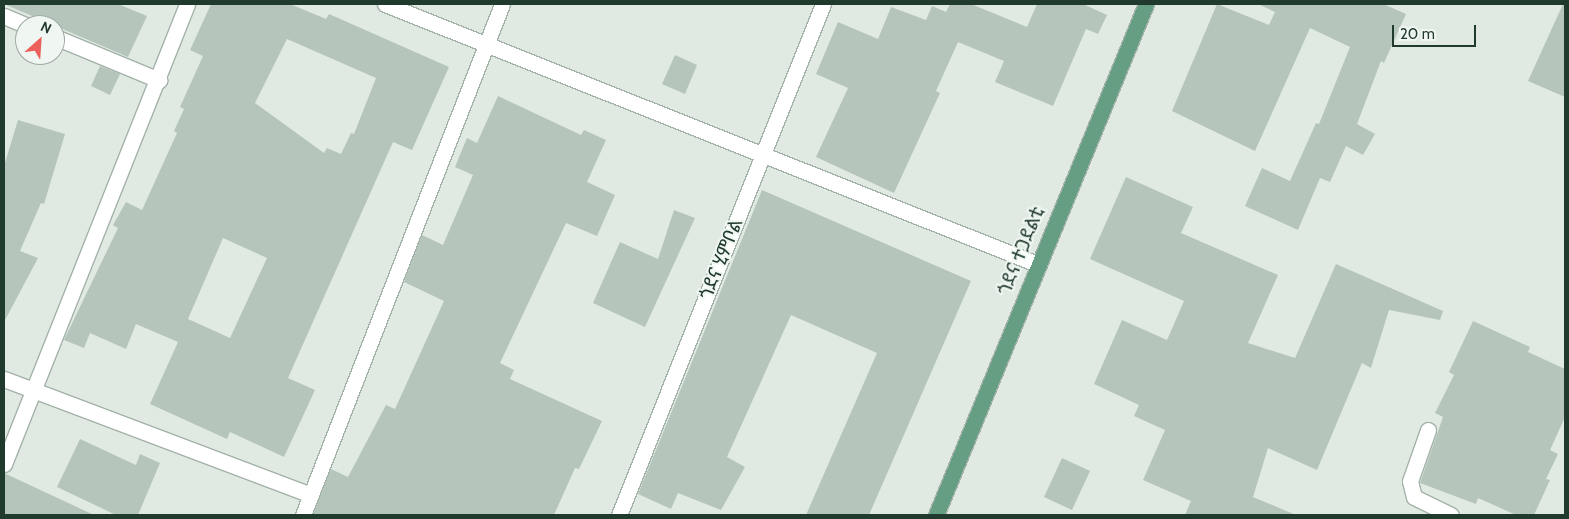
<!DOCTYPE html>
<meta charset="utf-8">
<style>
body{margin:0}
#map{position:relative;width:1569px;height:519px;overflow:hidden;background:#e0eae3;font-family:Cabin,"Noto Sans Ethiopic",sans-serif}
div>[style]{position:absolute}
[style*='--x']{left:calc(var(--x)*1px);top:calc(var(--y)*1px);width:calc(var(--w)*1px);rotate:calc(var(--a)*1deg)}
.building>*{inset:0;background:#b5c5bc}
.roads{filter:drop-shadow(1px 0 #a3b2a9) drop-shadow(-1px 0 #a3b2a9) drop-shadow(0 1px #a3b2a9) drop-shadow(0 -1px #a3b2a9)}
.street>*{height:15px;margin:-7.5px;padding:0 7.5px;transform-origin:7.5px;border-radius:7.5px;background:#fff}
.primary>*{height:15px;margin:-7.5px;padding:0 7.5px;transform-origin:7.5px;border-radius:7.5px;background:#669e84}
span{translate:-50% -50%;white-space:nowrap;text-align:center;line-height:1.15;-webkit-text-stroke:4px #f0f7f2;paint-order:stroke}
.street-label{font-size:19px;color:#213a2e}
.frame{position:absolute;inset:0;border:5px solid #213a2e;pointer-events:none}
.north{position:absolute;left:15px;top:15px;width:50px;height:50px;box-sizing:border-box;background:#f0f7f2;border:1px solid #9daba4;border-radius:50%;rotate:26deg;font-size:14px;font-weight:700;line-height:20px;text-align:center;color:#213a2e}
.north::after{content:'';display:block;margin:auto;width:18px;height:22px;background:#ec615c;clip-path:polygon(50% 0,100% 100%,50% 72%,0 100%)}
.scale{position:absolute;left:1392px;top:25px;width:84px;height:22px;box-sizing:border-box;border:2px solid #213a2e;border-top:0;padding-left:6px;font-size:15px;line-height:18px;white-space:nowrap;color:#213a2e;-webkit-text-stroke:4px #f0f7f2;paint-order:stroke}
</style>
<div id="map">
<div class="building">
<div style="clip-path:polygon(4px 4px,118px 4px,147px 16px,128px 57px)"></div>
<div style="clip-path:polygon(evenodd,211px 4px,290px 4px,326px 19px,329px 14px,449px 67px,412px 150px,393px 142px,288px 378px,315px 390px,284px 457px,230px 432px,227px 439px,150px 404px,178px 342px,136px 324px,126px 349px,90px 333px,84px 348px,64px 340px,118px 228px,113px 225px,126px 202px,142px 210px,177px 133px,174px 131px,184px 109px,180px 107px,203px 56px,190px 50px,211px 4px,287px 39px,376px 78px,354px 134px,351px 133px,341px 154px,327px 148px,324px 153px,255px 103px,287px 39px,211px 4px,223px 238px,267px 258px,230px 338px,188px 319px,223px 238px)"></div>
<div style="clip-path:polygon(950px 4px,971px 4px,1027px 27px,1037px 4px,1083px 4px,1107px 15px,1098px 34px,1086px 29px,1053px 106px,995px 82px,1004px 61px,958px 42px,936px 91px,940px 93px,894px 193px,816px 157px,848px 88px,816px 74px,838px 22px,878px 39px,891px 7px,926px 20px,932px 6px,946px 12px)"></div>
<div style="clip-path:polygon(1217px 4px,1269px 25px,1275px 12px,1258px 4px,1383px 4px,1406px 14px,1384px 63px,1381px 61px,1357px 124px,1375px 134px,1363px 155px,1346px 146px,1330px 182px,1320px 178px,1298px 230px,1245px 206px,1262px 168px,1290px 181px,1316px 123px,1319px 124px,1350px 47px,1310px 28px,1255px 151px,1172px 111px)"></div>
<div style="clip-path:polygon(1563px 4px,1565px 4px,1565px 97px,1528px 81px)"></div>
<div style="clip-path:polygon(675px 55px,697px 65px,685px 94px,662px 84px)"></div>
<div style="clip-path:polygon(100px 66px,120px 74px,110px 95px,91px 86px)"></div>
<div style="clip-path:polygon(498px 96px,581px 135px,584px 130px,606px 140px,587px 182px,615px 195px,597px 236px,566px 223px,500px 363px,514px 370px,510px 379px,602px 421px,579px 469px,575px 468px,554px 515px,313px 515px,331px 469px,348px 477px,386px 405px,395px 409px,444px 301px,404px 282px,422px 235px,443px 245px,473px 175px,455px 167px,467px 138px,477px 143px)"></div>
<div style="clip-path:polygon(18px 120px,65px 134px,44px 204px,41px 203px,20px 251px,38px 258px,4px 322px,4px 166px)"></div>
<div style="clip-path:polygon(1126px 177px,1193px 207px,1181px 233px,1278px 275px,1248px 343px,1295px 358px,1336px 264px,1443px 311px,1440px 320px,1389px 310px,1371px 368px,1362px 363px,1317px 470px,1268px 448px,1253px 497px,1296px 515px,1185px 515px,1191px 501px,1143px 480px,1165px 430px,1134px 416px,1139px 405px,1094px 384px,1122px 320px,1167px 340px,1184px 301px,1090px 259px)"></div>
<div style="clip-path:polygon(762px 190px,971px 281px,869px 515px,806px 515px,877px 353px,791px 315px,727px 457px,745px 467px,721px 510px,678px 493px,671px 509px,638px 494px)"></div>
<div style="clip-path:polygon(674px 210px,695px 218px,645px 327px,593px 303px,620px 242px,658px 259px)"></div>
<div style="clip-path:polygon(1473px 321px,1530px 347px,1528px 352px,1565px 369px,1565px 417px,1550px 450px,1558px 454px,1546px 479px,1550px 480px,1534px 515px,1516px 515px,1478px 498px,1476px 504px,1420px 483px,1443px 417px,1435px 413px,1454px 375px,1449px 372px)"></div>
<div style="clip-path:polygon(80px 439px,136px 465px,140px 454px,160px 463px,138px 515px,116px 515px,57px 487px)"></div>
<div style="clip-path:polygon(1062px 458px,1090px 471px,1072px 510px,1044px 497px)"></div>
<div style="clip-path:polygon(4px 473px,94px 515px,4px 515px)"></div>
</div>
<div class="roads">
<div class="street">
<div style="--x:385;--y:4;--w:702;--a:21.74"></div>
<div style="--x:4;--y:16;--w:23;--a:23"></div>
<div style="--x:55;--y:37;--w:113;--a:22.5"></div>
<div style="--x:4;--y:379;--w:328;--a:20.7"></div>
<div style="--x:1428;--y:430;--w:54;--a:109.4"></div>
<div style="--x:1410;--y:481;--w:16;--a:76"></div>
<div style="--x:1414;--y:497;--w:41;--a:25.9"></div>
<div style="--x:4;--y:464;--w:495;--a:-68.3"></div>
<div style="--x:303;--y:515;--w:548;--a:-68.72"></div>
<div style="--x:619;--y:515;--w:550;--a:-68.24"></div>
</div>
<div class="primary">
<div style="--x:936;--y:515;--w:552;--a:-67.66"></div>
</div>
</div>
<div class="street-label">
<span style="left:1021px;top:251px;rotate:-68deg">ጎደና ተጋደልቲ</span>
<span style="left:721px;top:259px;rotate:-68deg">ጎደና ሂምቦል</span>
</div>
<div class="frame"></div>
<div class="north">N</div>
<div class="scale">20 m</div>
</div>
